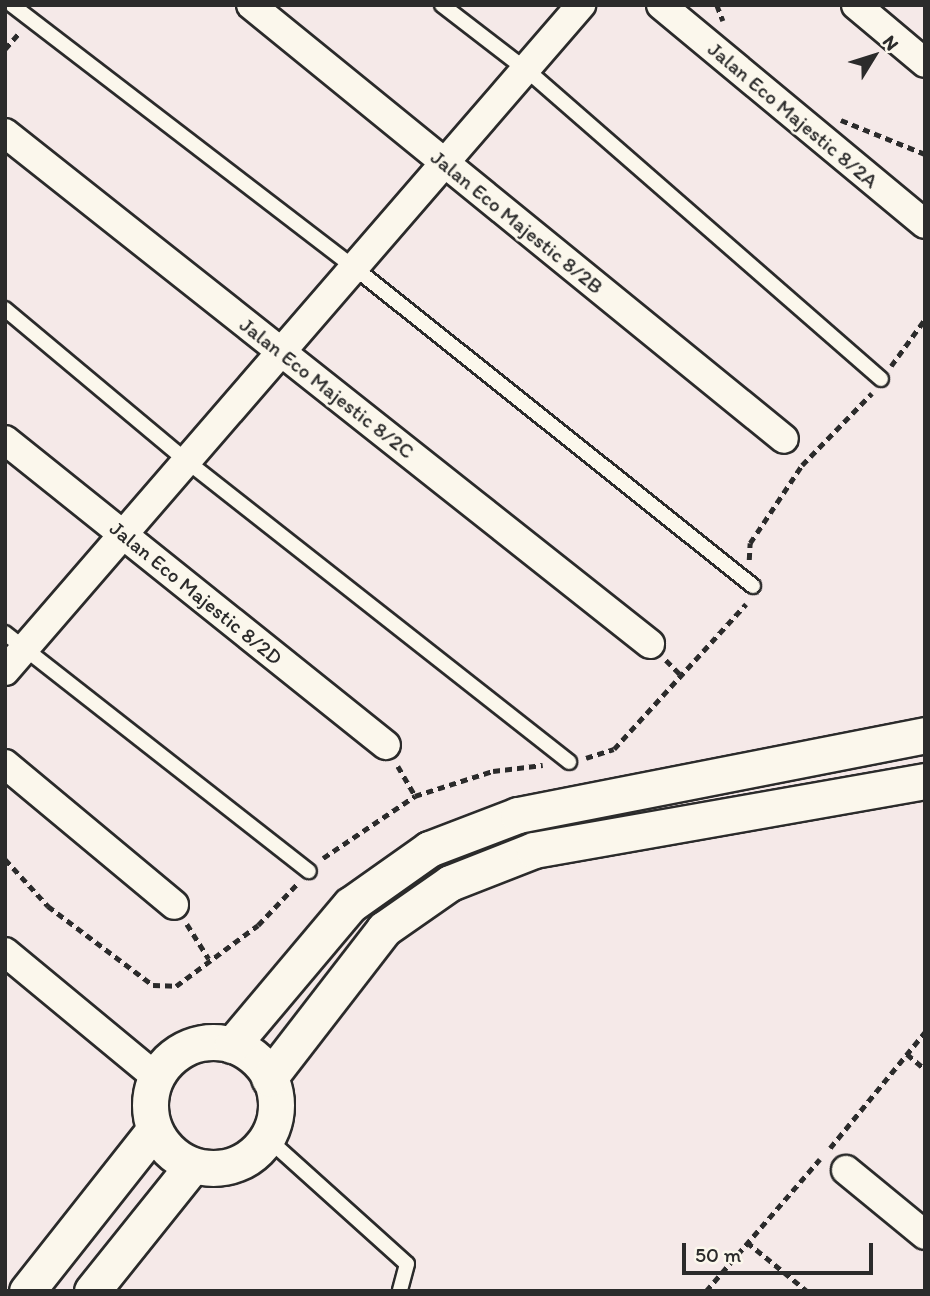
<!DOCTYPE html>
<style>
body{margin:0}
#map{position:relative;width:930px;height:1296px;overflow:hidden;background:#f5e9e8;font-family:Itim,sans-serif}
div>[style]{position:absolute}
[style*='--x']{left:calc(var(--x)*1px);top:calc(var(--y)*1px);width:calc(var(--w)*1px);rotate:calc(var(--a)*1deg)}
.path>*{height:4.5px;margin-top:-2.25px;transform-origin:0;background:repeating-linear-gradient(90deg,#2b2b2b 0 7px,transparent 0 12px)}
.roads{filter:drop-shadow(2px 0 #2b2b2b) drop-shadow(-2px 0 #2b2b2b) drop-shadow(0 2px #2b2b2b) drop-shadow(0 -2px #2b2b2b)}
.service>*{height:14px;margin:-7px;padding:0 7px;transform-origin:7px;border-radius:7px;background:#fbf7ec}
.minor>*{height:28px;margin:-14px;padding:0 14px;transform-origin:14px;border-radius:14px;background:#fbf7ec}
.tertiary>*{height:35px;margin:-17.5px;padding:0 17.5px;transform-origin:17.5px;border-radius:17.5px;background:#fbf7ec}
.tertiary>.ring{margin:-17.5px;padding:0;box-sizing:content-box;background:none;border:35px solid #fbf7ec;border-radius:50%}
span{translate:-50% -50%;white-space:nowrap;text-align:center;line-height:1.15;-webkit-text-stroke:5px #fbf7ec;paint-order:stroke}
.street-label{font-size:21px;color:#2b2b2b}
.frame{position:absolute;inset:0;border:7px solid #2b2b2b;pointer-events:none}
.north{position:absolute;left:839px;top:21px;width:70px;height:70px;-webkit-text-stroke:5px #fbf7ec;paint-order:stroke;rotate:52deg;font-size:19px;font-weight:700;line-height:28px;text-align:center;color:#2b2b2b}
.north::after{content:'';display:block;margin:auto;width:24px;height:32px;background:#2b2b2b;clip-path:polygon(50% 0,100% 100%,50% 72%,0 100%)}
.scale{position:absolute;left:682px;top:1243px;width:191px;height:32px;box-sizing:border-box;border:4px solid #2b2b2b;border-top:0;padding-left:9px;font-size:21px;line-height:24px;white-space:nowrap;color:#2b2b2b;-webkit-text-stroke:5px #fbf7ec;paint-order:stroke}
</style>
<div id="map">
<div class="path">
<div style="--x:717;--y:5;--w:17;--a:69"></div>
<div style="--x:5;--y:49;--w:20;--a:-49"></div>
<div style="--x:841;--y:120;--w:91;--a:22"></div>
<div style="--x:891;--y:366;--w:58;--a:-54.1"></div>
<div style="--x:749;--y:560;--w:17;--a:-87"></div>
<div style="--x:750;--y:543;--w:94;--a:-56.3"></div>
<div style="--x:802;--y:465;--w:100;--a:-45.8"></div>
<div style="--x:666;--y:660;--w:24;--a:45"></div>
<div style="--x:586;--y:758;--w:29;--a:-18"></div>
<div style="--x:614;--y:749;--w:196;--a:-47.7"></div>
<div style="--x:398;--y:766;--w:34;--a:60"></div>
<div style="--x:323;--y:858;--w:111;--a:-34"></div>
<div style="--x:415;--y:796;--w:82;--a:-17.8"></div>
<div style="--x:493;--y:771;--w:50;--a:-6.8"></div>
<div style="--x:5;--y:859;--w:64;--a:47.5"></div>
<div style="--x:48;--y:906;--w:131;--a:37"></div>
<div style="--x:153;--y:985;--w:23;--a:2"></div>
<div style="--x:176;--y:986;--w:102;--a:-36.6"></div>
<div style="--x:258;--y:925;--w:57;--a:-46.4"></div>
<div style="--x:187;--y:924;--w:41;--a:57.8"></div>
<div style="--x:907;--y:1054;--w:23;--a:40"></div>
<div style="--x:830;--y:1148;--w:150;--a:-50.7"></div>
<div style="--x:747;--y:1242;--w:77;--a:39.2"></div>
<div style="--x:706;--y:1291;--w:174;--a:-49.2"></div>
</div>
<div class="roads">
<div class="service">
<div style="--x:12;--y:5;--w:434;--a:37.5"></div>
<div style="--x:356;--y:269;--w:508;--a:38.61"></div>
<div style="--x:442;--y:5;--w:110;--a:37.6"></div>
<div style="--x:529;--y:72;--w:467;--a:41.1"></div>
<div style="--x:5;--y:309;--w:239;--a:39.9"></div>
<div style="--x:188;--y:462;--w:485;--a:38.2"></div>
<div style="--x:5;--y:633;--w:386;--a:38.1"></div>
<div style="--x:267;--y:1138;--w:188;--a:42"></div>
<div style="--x:407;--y:1264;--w:28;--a:105"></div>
</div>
<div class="minor">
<div style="--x:251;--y:5;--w:687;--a:39.15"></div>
<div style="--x:661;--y:5;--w:343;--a:39.7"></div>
<div style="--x:856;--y:5;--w:90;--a:40"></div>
<div style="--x:5;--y:133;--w:823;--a:38.39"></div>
<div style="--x:5;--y:440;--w:488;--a:38.7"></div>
<div style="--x:5;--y:671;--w:881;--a:-49.14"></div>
<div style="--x:5;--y:764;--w:220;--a:39.8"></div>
<div style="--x:5;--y:952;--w:196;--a:39.6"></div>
<div style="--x:846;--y:1170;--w:102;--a:39.4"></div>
</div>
<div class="tertiary">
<div class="ring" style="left:150px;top:1042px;width:91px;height:91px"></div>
<div style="--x:232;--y:1045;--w:183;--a:-49.9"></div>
<div style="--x:350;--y:905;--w:97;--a:-35.3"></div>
<div style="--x:429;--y:849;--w:95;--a:-20.9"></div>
<div style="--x:518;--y:815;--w:415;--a:-11.1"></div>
<div style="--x:269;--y:1078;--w:188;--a:-52.3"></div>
<div style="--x:384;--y:929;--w:80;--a:-34.9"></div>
<div style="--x:450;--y:883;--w:90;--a:-21.4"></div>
<div style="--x:534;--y:850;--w:397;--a:-10"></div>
<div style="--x:27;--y:1291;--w:205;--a:-51.7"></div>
<div style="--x:92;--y:1291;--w:161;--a:-51.3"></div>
</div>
</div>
<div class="street-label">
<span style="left:793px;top:115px;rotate:40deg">Jalan Eco Majestic 8/2A</span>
<span style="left:517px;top:222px;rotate:39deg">Jalan Eco Majestic 8/2B</span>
<span style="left:327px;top:388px;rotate:38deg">Jalan Eco Majestic 8/2C</span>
<span style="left:196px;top:593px;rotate:39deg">Jalan Eco Majestic 8/2D</span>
</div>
<div class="frame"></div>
<div class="north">N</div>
<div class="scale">50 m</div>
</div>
